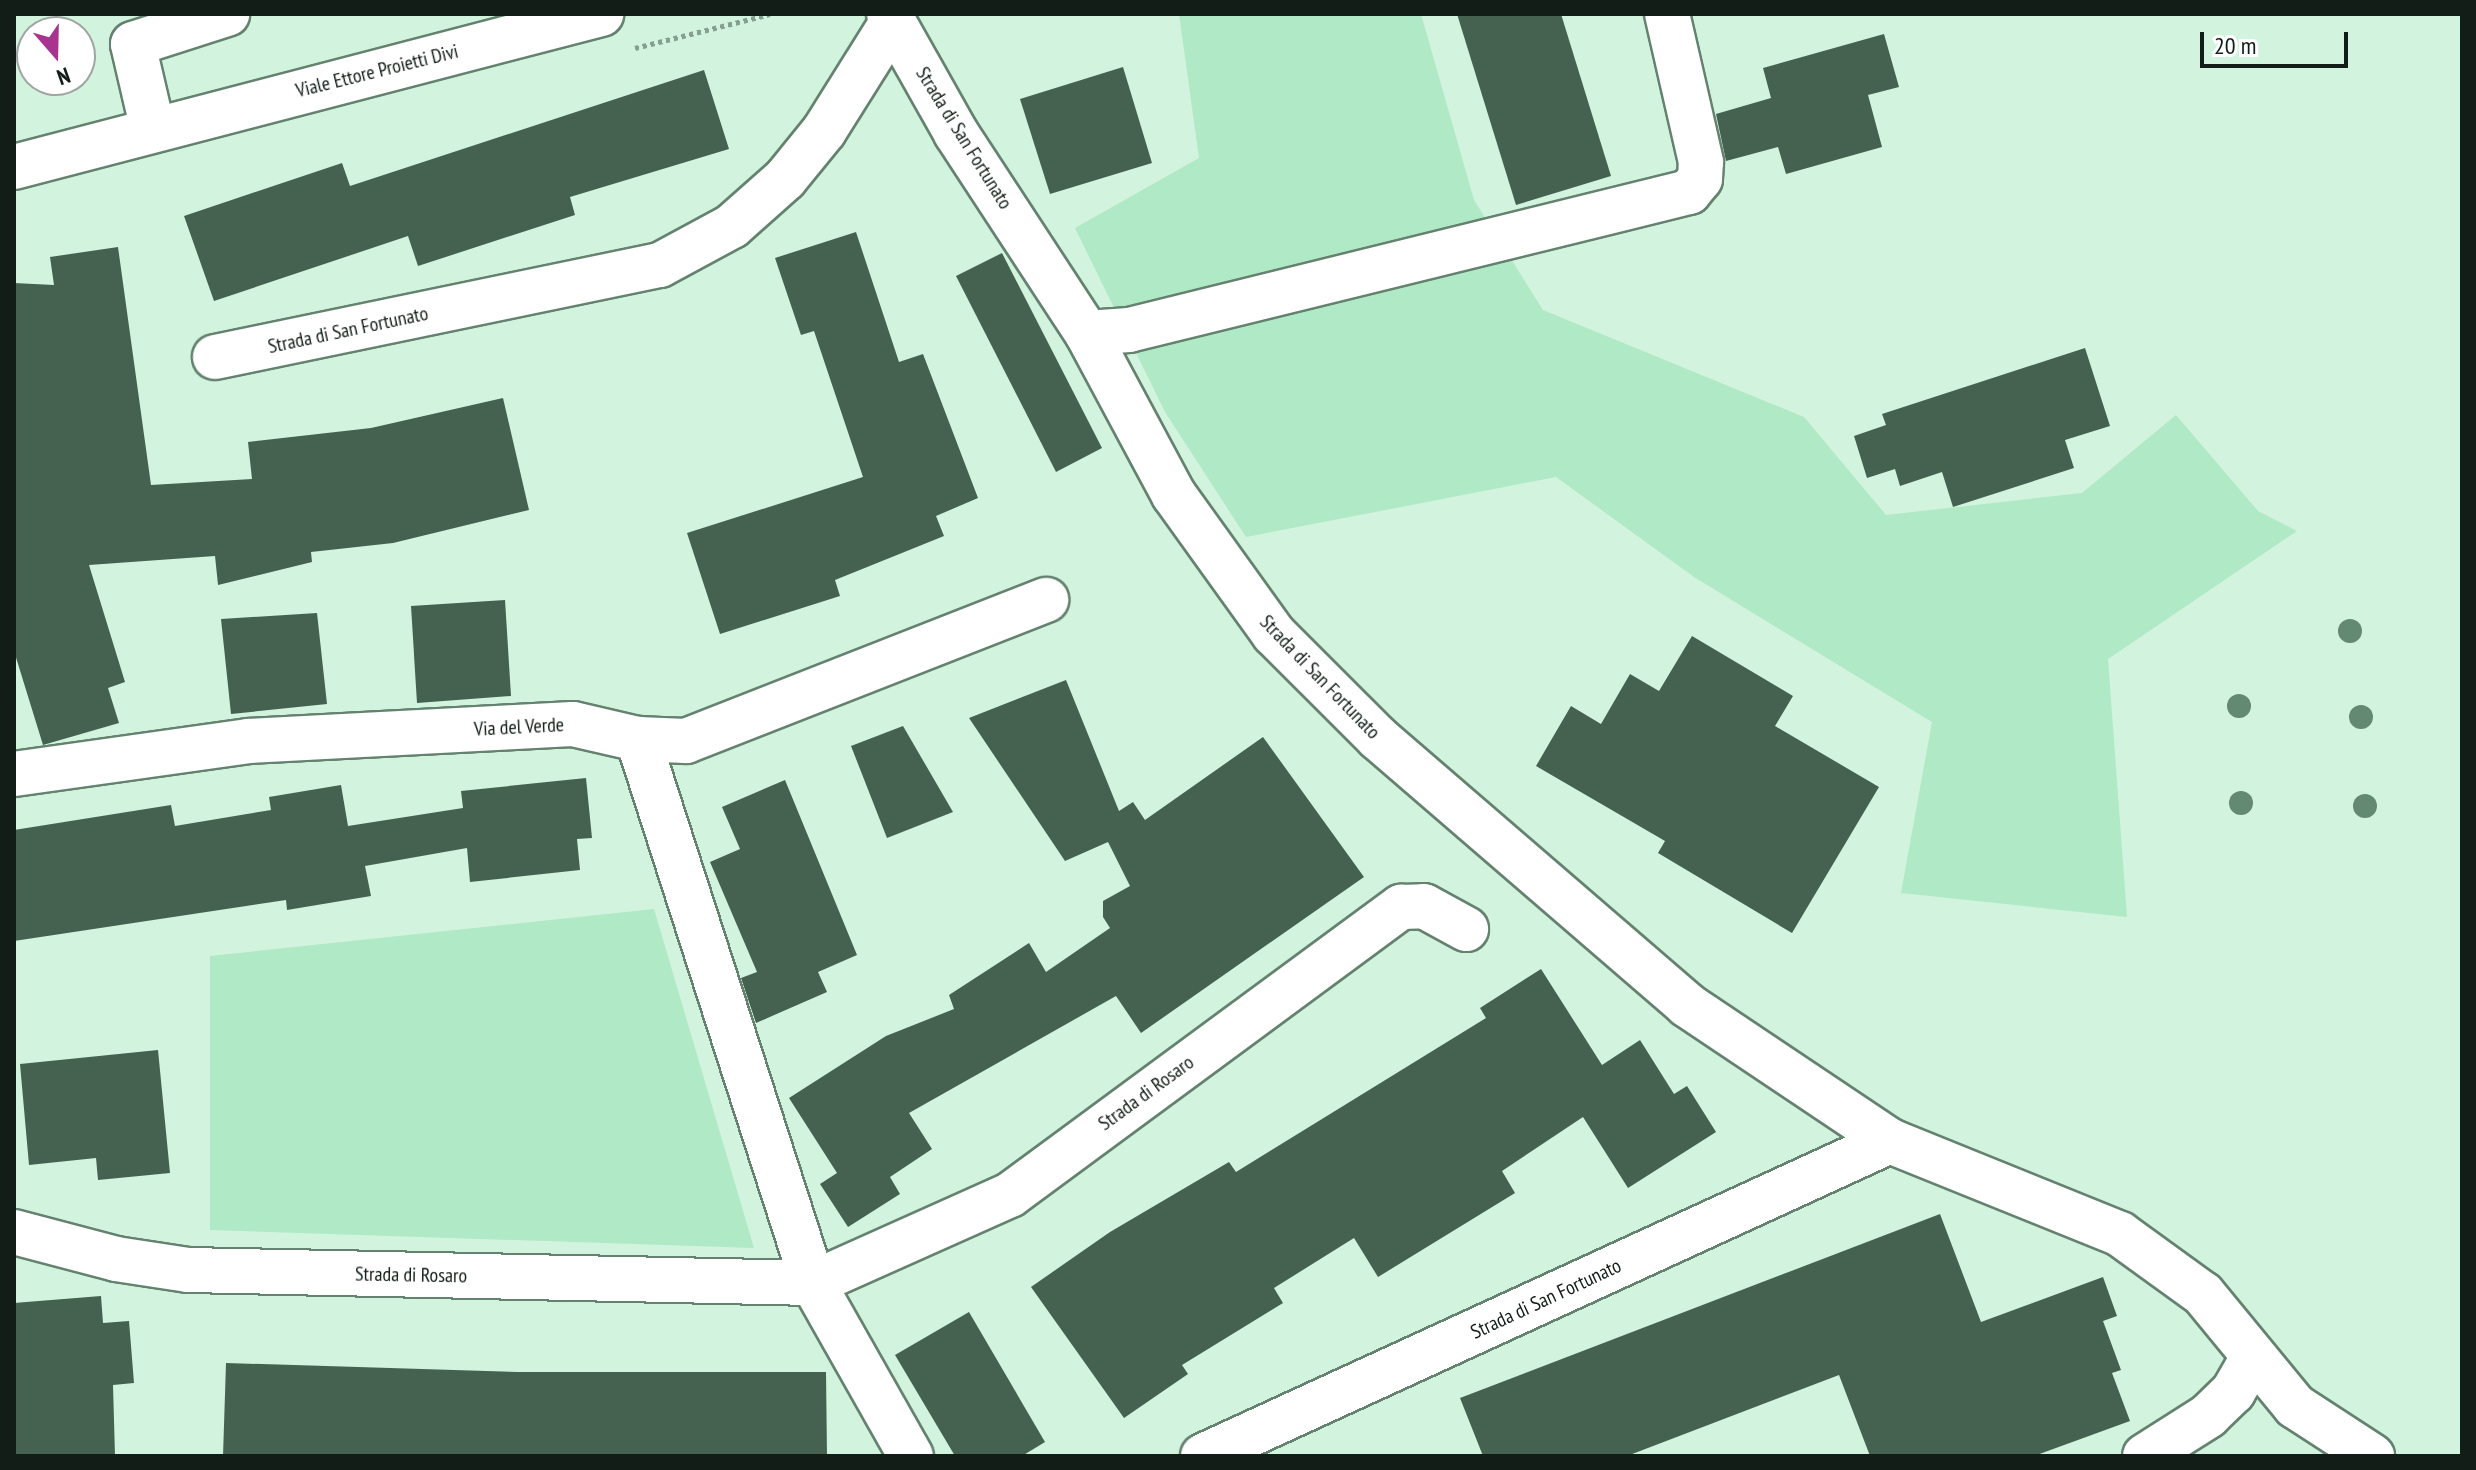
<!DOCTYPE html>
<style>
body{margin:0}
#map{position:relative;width:2476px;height:1470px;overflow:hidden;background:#d2f3dd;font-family:"PT Sans Narrow",sans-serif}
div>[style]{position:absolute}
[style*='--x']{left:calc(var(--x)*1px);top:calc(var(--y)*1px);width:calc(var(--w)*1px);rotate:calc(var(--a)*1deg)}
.green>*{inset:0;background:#b0e9c5}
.building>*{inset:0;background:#456250}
.path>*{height:5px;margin-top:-2.5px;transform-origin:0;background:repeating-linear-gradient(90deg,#869f8f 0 4px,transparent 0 8px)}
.roads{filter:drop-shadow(2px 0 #64826f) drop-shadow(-2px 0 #64826f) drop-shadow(0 2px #64826f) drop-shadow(0 -2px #64826f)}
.minor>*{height:44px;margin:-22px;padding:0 22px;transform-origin:22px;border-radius:22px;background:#fff}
.major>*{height:44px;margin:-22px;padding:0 22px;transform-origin:22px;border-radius:22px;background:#fff}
.trees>*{width:24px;height:24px;margin:-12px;border-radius:50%;background:#638973}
span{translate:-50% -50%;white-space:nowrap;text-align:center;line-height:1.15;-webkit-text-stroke:8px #fff;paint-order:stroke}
.street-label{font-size:20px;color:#111d16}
.frame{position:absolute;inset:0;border:16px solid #111d16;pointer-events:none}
.north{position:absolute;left:16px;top:16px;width:80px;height:80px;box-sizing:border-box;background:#fff;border:2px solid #a0a5a2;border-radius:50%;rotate:160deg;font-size:22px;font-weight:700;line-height:32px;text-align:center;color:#111d16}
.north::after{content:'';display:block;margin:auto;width:28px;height:36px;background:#a73590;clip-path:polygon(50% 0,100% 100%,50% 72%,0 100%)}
.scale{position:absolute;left:2200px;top:32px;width:148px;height:36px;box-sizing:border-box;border:4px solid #111d16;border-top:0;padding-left:10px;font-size:24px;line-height:28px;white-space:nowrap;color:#111d16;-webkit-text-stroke:6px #fff;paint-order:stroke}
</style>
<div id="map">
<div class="green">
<div style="clip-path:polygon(1179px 14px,1421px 14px,1474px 200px,1543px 310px,1804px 417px,1886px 515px,2082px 493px,2176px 415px,2258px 511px,2297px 531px,2108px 659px,2127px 917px,1901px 893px,1932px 722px,1694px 577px,1556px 477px,1246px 537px,1165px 412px,1075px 228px,1199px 158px)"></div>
<div style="clip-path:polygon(654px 909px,754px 1248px,210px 1230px,210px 956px)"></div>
</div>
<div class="building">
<div style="clip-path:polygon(1457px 14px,1561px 14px,1611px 176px,1516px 205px)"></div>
<div style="clip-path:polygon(1884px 34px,1899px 87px,1868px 95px,1882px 147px,1786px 174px,1778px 147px,1726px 161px,1716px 114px,1771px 98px,1763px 68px)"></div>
<div style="clip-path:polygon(1123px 67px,1152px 163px,1050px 194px,1020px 99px)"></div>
<div style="clip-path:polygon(704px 70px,729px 149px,570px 197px,575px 215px,418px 266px,408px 236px,214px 301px,184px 216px,342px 163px,350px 186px)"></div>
<div style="clip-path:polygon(856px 232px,899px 362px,923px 354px,978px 498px,936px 516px,944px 536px,835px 580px,840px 596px,720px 634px,687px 533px,863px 477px,814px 331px,801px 335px,775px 258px)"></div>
<div style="clip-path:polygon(118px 247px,151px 485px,252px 479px,248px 442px,371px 428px,503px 398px,529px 510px,393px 543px,311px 552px,312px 562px,218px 585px,215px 556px,89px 565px,125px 682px,108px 688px,119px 723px,43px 745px,14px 651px,14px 283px,54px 285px,50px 257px)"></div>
<div style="clip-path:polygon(1002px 253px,1102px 448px,1056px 472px,956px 276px)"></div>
<div style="clip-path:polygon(2085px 348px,2110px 426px,2065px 440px,2074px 468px,1953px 507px,1942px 472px,1900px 486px,1895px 469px,1867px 478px,1854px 436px,1886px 425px,1882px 414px)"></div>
<div style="clip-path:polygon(505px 600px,511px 696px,417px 703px,411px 606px)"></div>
<div style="clip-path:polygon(317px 613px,327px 704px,231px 714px,221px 619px)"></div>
<div style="clip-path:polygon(1692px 636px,1793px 696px,1775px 726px,1879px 787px,1792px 933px,1658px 853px,1665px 841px,1536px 766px,1571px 706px,1601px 724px,1630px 674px,1659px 691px)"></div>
<div style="clip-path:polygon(1066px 680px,1119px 811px,1133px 802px,1145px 820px,1263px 737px,1364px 877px,1141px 1033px,1116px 996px,909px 1113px,932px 1149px,890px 1177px,900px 1194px,848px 1227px,820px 1184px,837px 1173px,789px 1098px,886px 1036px,954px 1009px,949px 995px,1029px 943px,1046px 972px,1110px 928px,1103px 917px,1103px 901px,1130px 886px,1108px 842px,1065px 861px,969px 718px)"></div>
<div style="clip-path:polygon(903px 726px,953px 812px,887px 838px,851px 746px)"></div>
<div style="clip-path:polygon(586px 778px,592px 838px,577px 839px,580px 870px,470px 882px,467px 848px,365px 866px,371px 896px,287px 910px,286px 900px,14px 941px,14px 830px,171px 805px,175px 826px,271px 810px,269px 797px,341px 785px,348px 826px,463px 808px,461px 791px)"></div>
<div style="clip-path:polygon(785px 780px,857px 955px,818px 972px,827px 992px,756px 1023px,741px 978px,757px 972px,710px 862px,740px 849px,722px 807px)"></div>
<div style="clip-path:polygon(1541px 969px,1602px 1065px,1640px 1040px,1674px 1094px,1687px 1086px,1716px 1132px,1628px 1188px,1583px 1117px,1502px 1171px,1515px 1193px,1378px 1277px,1354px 1238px,1274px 1288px,1283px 1303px,1182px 1365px,1188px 1374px,1124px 1418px,1031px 1287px,1110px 1232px,1229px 1162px,1236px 1172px,1486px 1018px,1480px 1008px)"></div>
<div style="clip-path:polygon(158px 1050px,170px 1173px,98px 1180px,96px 1158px,29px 1165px,20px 1064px)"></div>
<div style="clip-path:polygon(1940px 1214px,1981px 1322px,2103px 1277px,2117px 1316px,2103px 1321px,2121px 1370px,2112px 1373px,2130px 1421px,2034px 1456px,1870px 1456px,1839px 1375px,1627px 1456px,1483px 1456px,1460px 1398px)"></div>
<div style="clip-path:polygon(101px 1296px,103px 1323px,129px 1321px,134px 1383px,113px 1385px,115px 1456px,14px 1456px,14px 1303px)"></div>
<div style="clip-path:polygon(969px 1312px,1045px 1442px,1022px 1456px,955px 1456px,895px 1355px)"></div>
<div style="clip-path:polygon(226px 1363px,518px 1372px,826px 1372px,827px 1456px,223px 1456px)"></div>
</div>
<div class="path">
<div style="--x:635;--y:48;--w:139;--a:-14.1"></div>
</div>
<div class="roads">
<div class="minor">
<div style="--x:889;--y:14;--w:137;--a:60.6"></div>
<div style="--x:956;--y:133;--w:239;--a:56.8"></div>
<div style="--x:1087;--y:333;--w:184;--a:61.8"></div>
<div style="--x:1174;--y:495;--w:171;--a:54.3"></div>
<div style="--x:1274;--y:634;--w:147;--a:45"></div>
<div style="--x:1378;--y:738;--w:408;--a:40.8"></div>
<div style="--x:1687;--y:1005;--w:244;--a:33.8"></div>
<div style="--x:1890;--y:1141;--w:248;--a:22"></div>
<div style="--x:2120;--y:1234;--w:102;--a:35.9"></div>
<div style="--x:2203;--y:1294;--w:145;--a:50.6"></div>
<div style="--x:2295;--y:1406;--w:92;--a:33"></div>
<div style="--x:153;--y:130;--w:88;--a:-103.1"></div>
<div style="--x:133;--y:44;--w:99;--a:-17.7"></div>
<div style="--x:1087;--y:333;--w:42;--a:-4.1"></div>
<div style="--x:1129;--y:330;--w:577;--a:-13.84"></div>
<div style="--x:1689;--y:192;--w:17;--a:-50"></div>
<div style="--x:1700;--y:179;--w:17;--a:-87"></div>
<div style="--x:1701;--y:162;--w:152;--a:-102.9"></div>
<div style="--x:215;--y:357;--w:454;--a:-11.7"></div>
<div style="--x:660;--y:265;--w:82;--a:-28.4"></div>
<div style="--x:732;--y:226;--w:71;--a:-41.6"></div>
<div style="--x:785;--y:179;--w:62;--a:-50.9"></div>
<div style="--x:824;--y:131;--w:130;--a:-57.9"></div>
<div style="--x:638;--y:739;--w:571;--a:72.17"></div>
<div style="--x:813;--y:1283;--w:199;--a:60.5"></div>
<div style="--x:14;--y:774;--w:236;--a:-8"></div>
<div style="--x:248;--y:741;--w:325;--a:-3"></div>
<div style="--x:573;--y:724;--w:67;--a:13"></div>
<div style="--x:638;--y:739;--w:48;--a:2.4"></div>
<div style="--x:686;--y:741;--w:387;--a:-21.4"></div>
<div style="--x:14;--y:1232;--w:106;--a:14.8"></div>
<div style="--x:116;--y:1259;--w:73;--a:8.7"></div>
<div style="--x:188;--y:1270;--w:625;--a:1.19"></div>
<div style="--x:813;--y:1283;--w:216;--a:-24.1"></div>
<div style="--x:1010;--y:1195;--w:486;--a:-36.4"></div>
<div style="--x:1401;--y:907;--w:23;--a:-2"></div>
<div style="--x:1424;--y:906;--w:48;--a:28.7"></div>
<div style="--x:1203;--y:1456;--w:756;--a:-24.63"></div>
<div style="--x:2145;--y:1456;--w:75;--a:-32.4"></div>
<div style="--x:2208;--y:1416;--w:35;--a:-44"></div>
<div style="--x:2233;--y:1392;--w:38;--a:-60"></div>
</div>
<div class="major">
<div style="--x:14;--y:167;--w:607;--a:-14.61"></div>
</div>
</div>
<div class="trees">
<div style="left:2350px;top:631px"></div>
<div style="left:2239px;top:706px"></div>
<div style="left:2361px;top:717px"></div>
<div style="left:2241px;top:803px"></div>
<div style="left:2365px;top:806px"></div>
</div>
<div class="street-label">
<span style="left:377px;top:71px;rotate:-14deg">Viale Ettore Proietti Divi</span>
<span style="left:964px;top:138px;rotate:58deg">Strada di San Fortunato</span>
<span style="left:348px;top:330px;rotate:-12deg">Strada di San Fortunato</span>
<span style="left:1320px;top:677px;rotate:46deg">Strada di San Fortunato</span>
<span style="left:519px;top:727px;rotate:-3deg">Via del Verde</span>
<span style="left:1146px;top:1093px;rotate:-36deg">Strada di Rosaro</span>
<span style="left:411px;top:1275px;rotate:1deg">Strada di Rosaro</span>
<span style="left:1546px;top:1299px;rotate:-25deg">Strada di San Fortunato</span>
</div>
<div class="frame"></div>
<div class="north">N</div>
<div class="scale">20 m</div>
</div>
